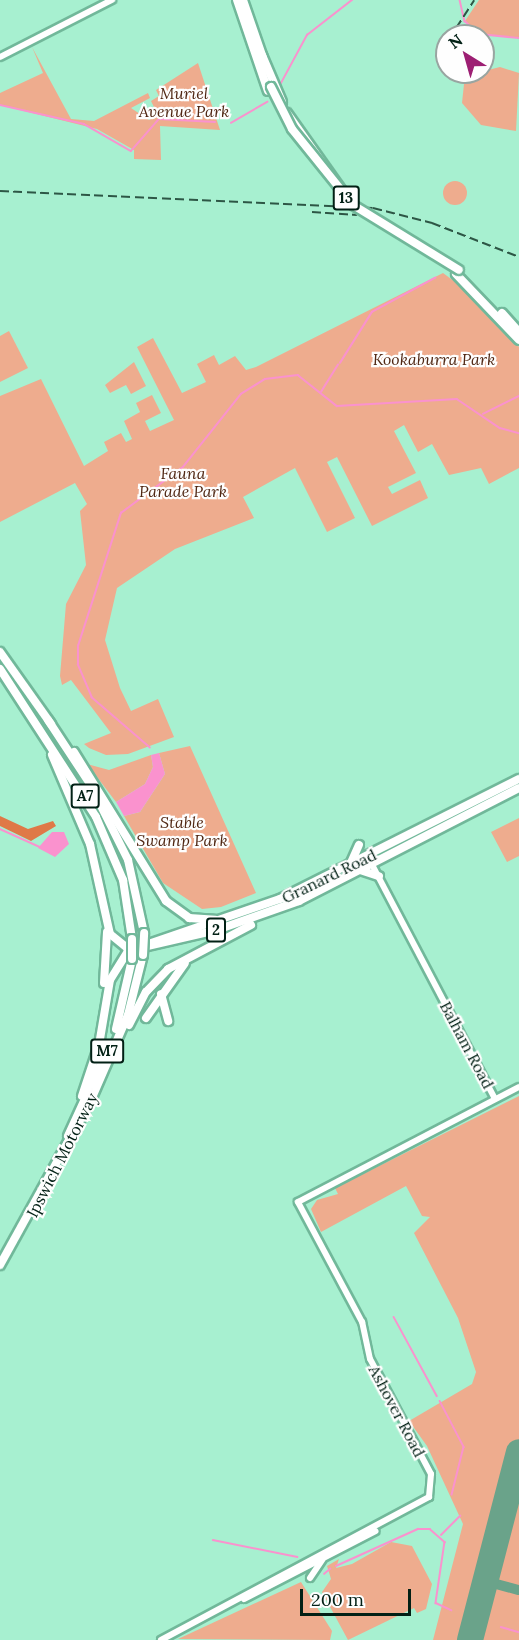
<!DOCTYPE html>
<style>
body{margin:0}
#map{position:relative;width:519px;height:1640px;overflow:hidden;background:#a7f0d0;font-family:Lora,serif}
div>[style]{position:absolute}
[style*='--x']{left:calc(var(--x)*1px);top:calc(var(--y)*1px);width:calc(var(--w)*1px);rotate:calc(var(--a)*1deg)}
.green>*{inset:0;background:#eeac8e}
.round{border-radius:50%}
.forest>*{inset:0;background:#df7947}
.water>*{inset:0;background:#fa92ce}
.stream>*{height:1.5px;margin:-0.75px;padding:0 0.75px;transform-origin:0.75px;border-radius:0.75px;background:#fa92ce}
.taxiway>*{height:10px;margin:-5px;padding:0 5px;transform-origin:5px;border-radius:5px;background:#6aa38a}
.runway>*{height:26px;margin:-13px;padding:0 13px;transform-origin:13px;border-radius:13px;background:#6aa38a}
.roads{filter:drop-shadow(2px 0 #71b89a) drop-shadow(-2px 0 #71b89a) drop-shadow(0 2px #71b89a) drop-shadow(0 -2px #71b89a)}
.secondary>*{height:6px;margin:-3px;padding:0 3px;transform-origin:3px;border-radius:3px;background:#fff}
.trunk>*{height:8px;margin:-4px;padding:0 4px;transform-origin:4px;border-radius:4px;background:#fff}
.motorway>*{height:8px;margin:-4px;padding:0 4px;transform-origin:4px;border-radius:4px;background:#fff}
.rail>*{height:1.5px;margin-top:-0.75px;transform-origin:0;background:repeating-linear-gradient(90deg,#2d5645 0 9px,transparent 0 13.5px)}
.bridges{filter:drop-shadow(2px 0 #71b89a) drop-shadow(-2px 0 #71b89a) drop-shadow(0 2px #71b89a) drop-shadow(0 -2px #71b89a)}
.trunk-bridge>*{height:8px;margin:-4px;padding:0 4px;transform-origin:4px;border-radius:4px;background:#fff}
.motorway-bridge>*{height:8px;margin:-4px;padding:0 4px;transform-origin:4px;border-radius:4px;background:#fff}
span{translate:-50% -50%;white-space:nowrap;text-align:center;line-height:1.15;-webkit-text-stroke:4.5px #fefefe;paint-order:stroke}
.shield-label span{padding:2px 4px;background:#fefefe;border:2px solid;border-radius:4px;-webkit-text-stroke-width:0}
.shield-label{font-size:15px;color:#022015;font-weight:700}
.park-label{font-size:16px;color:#502713;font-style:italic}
.street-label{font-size:16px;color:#022015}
.north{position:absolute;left:435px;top:24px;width:60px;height:60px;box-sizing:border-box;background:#fefefe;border:2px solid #99a5a1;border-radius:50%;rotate:323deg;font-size:16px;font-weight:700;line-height:24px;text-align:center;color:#022015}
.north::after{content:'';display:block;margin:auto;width:21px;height:27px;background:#9d1f73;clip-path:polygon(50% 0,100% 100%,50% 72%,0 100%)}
.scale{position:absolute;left:300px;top:1589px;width:111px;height:27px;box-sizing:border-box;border:3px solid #022015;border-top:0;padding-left:8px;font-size:18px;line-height:21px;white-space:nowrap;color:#022015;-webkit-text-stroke:4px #fefefe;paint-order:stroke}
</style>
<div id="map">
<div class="green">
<div style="clip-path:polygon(479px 0,519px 0,519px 38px,479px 34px,469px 27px,465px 21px)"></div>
<div style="clip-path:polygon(32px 47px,71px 119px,94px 121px,148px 93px,150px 98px,131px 108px,149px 120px,158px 115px,151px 101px,159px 96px,156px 90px,198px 63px,220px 130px,160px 126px,161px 160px,134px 159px,134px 150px,97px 129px,0 105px,0 93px,43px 73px)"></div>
<div style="clip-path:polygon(500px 67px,519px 73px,516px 131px,481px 125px,462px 103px,464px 84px,480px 72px)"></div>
<div class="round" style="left:443px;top:181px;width:24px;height:24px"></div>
<div style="clip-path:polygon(443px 273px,481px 301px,519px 347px,519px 468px,489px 484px,481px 468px,449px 475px,432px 444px,418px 452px,404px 425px,394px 431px,416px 473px,388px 487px,392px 494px,420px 480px,428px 498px,372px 526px,337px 457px,327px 462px,355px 518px,327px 532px,295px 468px,243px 497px,254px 518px,175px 549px,117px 588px,105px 640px,120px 688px,131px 711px,158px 699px,174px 737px,128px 754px,106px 755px,89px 748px,84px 744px,111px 733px,71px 680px,62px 685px,60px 676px,66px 604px,86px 565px,80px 511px,87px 504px,75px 483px,0 522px,0 396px,41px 379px,84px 466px,108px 451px,104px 442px,121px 433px,126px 442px,132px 439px,124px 421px,140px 412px,136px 403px,152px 395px,161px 413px,145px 421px,150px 431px,174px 420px,137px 347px,153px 338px,182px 393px,206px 382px,197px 364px,214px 355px,219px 365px,235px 356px,246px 370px,256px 367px)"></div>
<div style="clip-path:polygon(9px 331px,28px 368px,0 382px,0 336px)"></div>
<div style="clip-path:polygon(134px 362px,146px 386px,131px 394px,126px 385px,110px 393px,105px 385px)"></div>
<div style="clip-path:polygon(190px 746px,256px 893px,221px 907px,202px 909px,163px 883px,124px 816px,140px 812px,165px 774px,159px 753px)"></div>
<div style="clip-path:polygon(151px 755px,153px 767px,145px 784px,116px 802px,87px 764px,109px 770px)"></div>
<div style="clip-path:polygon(519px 818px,519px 856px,507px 862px,491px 832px)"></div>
<div style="clip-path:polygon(519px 1096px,519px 1640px,433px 1640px,463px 1524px,427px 1446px,409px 1421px,472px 1384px,476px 1372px,458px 1318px,414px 1233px,430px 1217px,422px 1216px,406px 1186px,321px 1232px,311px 1209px,317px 1200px,338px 1194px,335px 1188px)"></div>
<div style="clip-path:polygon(391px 1542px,412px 1546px,432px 1584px,426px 1609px,417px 1613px,414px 1608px,348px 1640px,322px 1592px,331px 1579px,327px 1566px,339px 1559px,336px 1568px,352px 1564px)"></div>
<div style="clip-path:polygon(301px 1582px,332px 1631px,330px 1640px,178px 1639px)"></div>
</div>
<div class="forest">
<div style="clip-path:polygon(0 816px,28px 829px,53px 821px,56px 826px,31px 841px,0 826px)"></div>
</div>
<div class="water">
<div style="clip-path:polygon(159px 753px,165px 774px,140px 812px,124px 816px,116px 802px,145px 784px,153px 767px,151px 755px)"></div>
<div style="clip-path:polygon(52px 832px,64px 832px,69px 844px,55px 857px,38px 848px)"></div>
</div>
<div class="stream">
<div style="--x:460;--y:0;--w:22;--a:77"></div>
<div style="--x:465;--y:21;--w:19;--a:43"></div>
<div style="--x:479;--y:34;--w:40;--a:5.7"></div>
<div style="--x:280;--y:85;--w:57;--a:-61.6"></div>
<div style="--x:307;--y:35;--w:57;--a:-37.9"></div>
<div style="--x:0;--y:105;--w:86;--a:12.7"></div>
<div style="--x:84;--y:124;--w:54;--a:29.9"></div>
<div style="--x:131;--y:151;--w:43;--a:-48.8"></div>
<div style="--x:159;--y:119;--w:56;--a:3.1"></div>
<div style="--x:231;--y:123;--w:42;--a:-30.3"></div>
<div style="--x:340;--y:363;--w:60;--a:-57.9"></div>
<div style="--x:372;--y:312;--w:72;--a:-28.4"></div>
<div style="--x:321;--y:392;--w:32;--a:-58"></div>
<div style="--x:483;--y:414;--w:40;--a:-26.6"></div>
<div style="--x:150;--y:748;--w:77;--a:-139.2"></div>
<div style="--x:92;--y:698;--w:36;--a:-113"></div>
<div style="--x:78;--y:665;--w:19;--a:-90"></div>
<div style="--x:78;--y:646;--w:140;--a:-72.1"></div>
<div style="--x:121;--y:513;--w:77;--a:-36.6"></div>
<div style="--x:183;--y:467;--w:93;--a:-51.5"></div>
<div style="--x:241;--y:394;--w:28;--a:-32"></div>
<div style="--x:265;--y:379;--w:33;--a:-7"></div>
<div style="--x:298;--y:375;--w:50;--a:38.5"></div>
<div style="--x:337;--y:406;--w:120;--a:-3.3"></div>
<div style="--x:457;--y:399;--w:52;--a:34"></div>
<div style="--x:500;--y:428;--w:20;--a:15"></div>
<div style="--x:0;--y:829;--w:44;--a:24.2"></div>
<div style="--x:394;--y:1317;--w:90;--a:61.4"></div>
<div style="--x:440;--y:1401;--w:52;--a:62.4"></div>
<div style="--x:464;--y:1447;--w:49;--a:104"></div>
<div style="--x:441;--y:1535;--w:27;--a:-45"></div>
<div style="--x:213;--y:1540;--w:86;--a:11.4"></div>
<div style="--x:336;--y:1566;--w:90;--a:-24.3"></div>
<div style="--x:418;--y:1529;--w:12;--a:0"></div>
<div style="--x:430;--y:1529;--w:20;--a:41"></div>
<div style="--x:445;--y:1542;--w:62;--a:98.4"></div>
<div style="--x:436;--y:1603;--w:17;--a:25"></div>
<div style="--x:324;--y:1574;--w:8;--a:-40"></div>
<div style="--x:501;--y:1627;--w:19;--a:16"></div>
</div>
<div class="taxiway">
<div style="--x:485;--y:1581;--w:35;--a:15"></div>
</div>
<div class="runway">
<div style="--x:470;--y:1640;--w:194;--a:-75.4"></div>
</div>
<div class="roads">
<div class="secondary">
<div style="--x:0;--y:57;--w:126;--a:-27"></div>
<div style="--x:368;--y:857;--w:273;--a:62.3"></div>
<div style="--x:310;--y:1578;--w:22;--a:-56"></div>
<div style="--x:244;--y:1599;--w:148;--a:-27.3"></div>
<div style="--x:161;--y:1640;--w:304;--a:-28.1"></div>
<div style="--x:429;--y:1497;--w:23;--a:-85"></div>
<div style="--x:431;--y:1474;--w:130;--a:-117.9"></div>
<div style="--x:370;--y:1359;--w:38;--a:-102"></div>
<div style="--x:362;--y:1322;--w:136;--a:-118.1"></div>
<div style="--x:298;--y:1202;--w:249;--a:-27.5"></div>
</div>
<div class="trunk">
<div style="--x:237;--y:0;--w:96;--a:71.2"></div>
<div style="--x:243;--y:0;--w:61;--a:71"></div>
<div style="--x:262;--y:55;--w:51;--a:66.9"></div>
<div style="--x:287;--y:113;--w:105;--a:54.7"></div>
<div style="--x:456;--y:274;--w:91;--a:46.3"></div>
<div style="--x:502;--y:313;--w:25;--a:48"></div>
<div style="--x:0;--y:652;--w:88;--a:54.7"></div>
<div style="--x:74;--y:752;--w:175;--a:58.3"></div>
<div style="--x:166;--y:901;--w:29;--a:36"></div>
<div style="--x:189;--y:918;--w:26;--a:4"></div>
<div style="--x:52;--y:755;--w:97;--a:66.9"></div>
<div style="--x:90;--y:844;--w:92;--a:77.5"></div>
<div style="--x:110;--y:934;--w:26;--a:39"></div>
<div style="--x:130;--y:950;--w:89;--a:-12.9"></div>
<div style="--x:217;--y:930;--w:87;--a:-19.5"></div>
<div style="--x:299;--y:901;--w:247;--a:-27.2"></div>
<div style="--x:350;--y:865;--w:22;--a:-66"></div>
<div style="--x:360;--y:870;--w:20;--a:18"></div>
<div style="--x:104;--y:983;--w:51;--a:-86.6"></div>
<div style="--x:161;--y:994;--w:28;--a:75"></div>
<div style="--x:146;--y:1018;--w:67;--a:-54.7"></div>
<div style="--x:82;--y:1096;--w:54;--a:-71.6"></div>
<div style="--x:99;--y:1045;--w:66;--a:-80.4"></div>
<div style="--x:110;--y:980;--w:34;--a:-58"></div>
<div style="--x:128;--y:951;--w:161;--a:-18.9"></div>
<div style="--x:280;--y:899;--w:267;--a:-26.7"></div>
</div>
<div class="motorway">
<div style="--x:0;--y:669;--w:176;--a:57"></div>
<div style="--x:96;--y:817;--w:69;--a:66.8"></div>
<div style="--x:123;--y:880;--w:60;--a:81.3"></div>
<div style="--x:48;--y:720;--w:77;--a:56.7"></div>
<div style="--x:90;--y:784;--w:85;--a:63.4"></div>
<div style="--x:128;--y:860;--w:75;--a:77.6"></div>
<div style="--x:129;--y:1025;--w:37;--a:-63"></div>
<div style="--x:146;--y:992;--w:32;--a:-46"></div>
<div style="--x:168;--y:969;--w:94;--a:-27.9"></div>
<div style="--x:116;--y:1029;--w:72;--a:-77.1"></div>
<div style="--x:68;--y:1136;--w:77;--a:-65.4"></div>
<div style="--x:0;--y:1265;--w:188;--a:-61.1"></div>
<div style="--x:91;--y:1100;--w:93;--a:-66.5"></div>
<div style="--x:128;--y:1015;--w:62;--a:-76"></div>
</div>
</div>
<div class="rail">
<div style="--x:456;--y:28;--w:33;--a:-57"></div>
<div style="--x:0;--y:191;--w:373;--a:2.6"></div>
<div style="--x:373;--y:208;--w:61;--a:14.3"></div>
<div style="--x:432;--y:223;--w:93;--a:21.3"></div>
<div style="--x:312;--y:212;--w:45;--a:3.8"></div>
</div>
<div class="bridges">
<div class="trunk-bridge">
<div style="--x:271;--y:87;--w:47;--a:63.4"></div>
<div style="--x:292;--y:129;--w:97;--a:51.2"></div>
<div style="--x:353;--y:205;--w:124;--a:31.5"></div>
</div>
<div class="motorway-bridge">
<div style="--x:143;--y:955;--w:22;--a:-87"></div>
<div style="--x:132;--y:959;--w:20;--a:-90"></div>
</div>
</div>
<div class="shield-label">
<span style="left:346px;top:198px">13</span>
<span style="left:85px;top:796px">A7</span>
<span style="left:216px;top:930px">2</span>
<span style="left:107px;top:1051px">M7</span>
</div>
<div class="park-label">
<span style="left:184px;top:102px">Muriel<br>Avenue Park</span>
<span style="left:434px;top:359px">Kookaburra Park</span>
<span style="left:183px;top:482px">Fauna<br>Parade Park</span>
<span style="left:182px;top:831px">Stable<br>Swamp Park</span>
</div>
<div class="street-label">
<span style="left:329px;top:876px;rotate:-26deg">Granard Road</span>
<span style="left:467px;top:1045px;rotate:62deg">Balham Road</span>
<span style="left:62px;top:1155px;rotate:-63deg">Ipswich Motorway</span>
<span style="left:397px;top:1411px;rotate:62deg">Ashover Road</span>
</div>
<div class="north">N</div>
<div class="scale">200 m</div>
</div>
